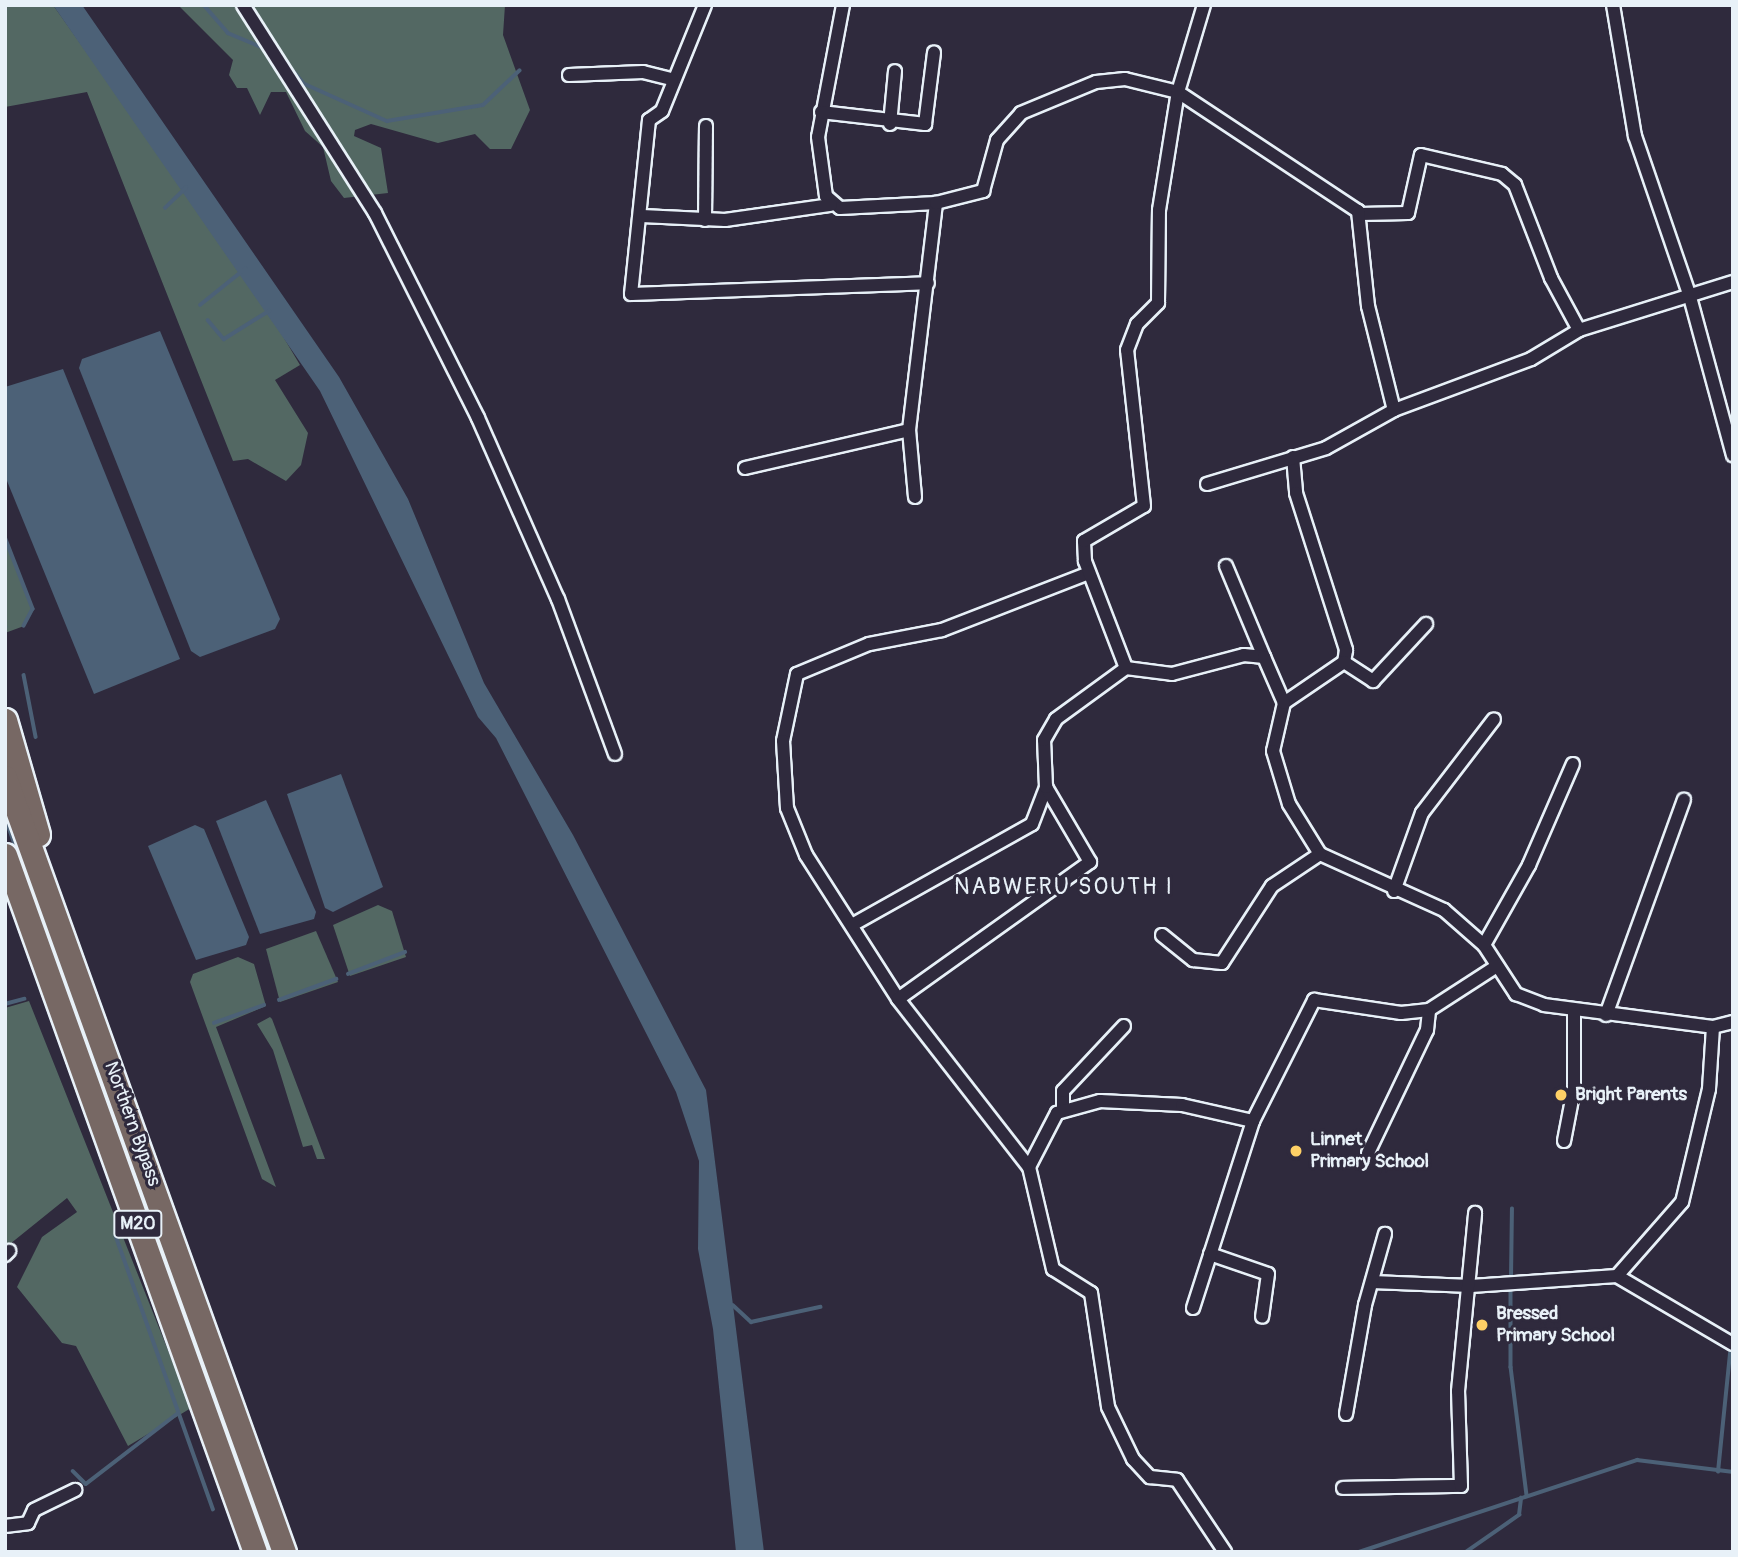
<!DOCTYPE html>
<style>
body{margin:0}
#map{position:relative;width:1738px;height:1557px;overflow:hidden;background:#2f2a3d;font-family:Pangolin,sans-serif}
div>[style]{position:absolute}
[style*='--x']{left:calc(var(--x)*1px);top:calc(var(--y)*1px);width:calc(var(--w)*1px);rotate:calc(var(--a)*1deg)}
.green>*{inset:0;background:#536863}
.water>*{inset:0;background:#4c6177}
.stream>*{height:3.5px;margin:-1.75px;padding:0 1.75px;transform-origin:1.75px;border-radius:1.75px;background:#4c6177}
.roads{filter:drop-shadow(2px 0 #e8f1f8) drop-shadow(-2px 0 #e8f1f8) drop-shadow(0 2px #e8f1f8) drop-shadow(0 -2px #e8f1f8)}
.street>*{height:12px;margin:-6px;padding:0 6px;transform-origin:6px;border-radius:6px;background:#2f2a3d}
.highway>*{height:23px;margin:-11.5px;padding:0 11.5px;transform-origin:11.5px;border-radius:11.5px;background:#776864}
.dots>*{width:19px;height:19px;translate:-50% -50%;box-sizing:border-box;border:4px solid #2f2a3d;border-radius:50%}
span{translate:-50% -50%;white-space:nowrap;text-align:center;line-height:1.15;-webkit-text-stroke:6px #2f2a3d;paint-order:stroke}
.shield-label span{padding:2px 5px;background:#2f2a3d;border:2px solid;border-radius:5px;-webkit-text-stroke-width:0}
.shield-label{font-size:18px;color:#e8f1f8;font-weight:700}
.poi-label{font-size:19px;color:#e8f1f8;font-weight:700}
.left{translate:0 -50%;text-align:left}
.street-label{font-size:19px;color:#e8f1f8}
.quarter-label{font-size:23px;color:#e8f1f8;letter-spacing:2px}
.frame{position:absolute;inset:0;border:7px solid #e8f1f8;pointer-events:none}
</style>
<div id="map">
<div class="green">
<div style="clip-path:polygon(5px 5px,53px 5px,256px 291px,300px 365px,275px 380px,308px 433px,301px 465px,286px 481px,248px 459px,233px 461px,87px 92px,5px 107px)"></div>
<div style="clip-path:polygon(178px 5px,505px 5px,503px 35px,530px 110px,511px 149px,490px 149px,475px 134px,438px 143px,371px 124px,355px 130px,354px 136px,381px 148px,388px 193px,344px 198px,331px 181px,323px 147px,305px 131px,286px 92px,271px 92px,260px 115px,247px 88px,237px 88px,229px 75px,233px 60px)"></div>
<div style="clip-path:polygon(5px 537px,33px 609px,24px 626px,5px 633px)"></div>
<div style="clip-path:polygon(378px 905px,392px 911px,406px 957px,350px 976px,333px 925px)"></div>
<div style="clip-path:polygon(316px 931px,338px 982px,280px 1002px,266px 949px)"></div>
<div style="clip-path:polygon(238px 957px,254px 964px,266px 1006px,216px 1027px,276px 1187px,262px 1179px,190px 982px,193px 974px)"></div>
<div style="clip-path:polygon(67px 982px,278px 1552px,265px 1552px,62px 986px)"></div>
<div style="clip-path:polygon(29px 1001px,191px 1408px,128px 1446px,76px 1346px,62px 1343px,17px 1287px,42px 1237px,77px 1212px,67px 1198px,5px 1248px,5px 1008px)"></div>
<div style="clip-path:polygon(270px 1017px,272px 1019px,325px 1159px,317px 1159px,312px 1145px,303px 1147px,273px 1050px,257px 1024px)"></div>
</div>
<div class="water">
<div style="clip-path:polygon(53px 5px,82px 5px,339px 377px,408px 499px,484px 683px,573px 835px,706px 1090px,764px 1552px,736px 1552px,713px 1329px,698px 1249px,699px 1161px,676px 1092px,496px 738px,478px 717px,320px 391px)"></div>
<div style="clip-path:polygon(160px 331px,280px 619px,275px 629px,200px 657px,191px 651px,79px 368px,82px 359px)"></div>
<div style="clip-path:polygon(63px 369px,180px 659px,94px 694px,5px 476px,5px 387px)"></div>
<div style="clip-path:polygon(341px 774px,383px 887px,333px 912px,325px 908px,287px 794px)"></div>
<div style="clip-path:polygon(266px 800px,316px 912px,314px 919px,260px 934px,216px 821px)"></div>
<div style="clip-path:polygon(195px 825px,204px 829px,249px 937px,246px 945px,196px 960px,148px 846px)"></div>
</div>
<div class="stream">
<div style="--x:204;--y:5;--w:37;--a:49"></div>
<div style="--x:228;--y:33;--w:41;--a:22.8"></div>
<div style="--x:282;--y:58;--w:35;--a:49"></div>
<div style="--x:305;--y:84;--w:90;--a:24.3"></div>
<div style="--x:387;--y:121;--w:97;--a:-9.5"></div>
<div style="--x:483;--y:105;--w:50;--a:-43.4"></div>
<div style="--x:165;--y:208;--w:29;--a:-44"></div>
<div style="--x:200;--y:305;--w:58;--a:-38.7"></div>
<div style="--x:208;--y:320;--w:25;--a:50"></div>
<div style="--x:224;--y:339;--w:53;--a:-31.9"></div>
<div style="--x:5;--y:537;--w:77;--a:68.7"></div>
<div style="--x:33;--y:609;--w:19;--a:118"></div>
<div style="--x:5;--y:626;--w:1;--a:45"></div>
<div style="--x:24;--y:675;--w:63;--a:79"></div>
<div style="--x:5;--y:816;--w:132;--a:70.5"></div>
<div style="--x:348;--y:974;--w:61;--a:-21.1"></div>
<div style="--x:65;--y:984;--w:604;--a:70.07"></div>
<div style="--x:279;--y:1000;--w:61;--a:-20.2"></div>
<div style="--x:5;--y:1004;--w:20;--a:-15"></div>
<div style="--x:214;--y:1023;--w:53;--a:-19.8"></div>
<div style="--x:116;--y:1236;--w:290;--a:70.4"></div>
<div style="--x:1511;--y:1277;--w:68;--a:-89.2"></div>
<div style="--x:1511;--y:1287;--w:80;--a:90"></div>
<div style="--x:1511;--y:1367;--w:130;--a:82.9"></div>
<div style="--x:733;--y:1305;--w:25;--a:43"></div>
<div style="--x:751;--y:1322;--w:71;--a:-12.3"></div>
<div style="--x:73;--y:1471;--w:18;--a:45"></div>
<div style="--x:86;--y:1484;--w:115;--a:-37.6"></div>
<div style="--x:1718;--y:1472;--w:119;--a:-84.2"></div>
<div style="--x:1359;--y:1552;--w:293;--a:-18.3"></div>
<div style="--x:1637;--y:1460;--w:97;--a:7.1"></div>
<div style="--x:1466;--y:1552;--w:65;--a:-34.9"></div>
<div style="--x:1519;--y:1515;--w:17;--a:-83"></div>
</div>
<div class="roads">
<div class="street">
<div style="--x:243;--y:5;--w:246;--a:57.6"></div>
<div style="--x:375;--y:213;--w:229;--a:63.3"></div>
<div style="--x:478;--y:418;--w:198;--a:66.2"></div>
<div style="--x:558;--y:599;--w:165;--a:69.8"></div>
<div style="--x:705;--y:5;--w:114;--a:112.1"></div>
<div style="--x:662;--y:111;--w:16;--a:145"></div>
<div style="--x:649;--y:120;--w:175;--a:95.9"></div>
<div style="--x:631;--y:294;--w:297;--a:-2.1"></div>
<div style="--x:843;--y:5;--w:134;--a:100.7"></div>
<div style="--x:818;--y:137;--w:60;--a:82.3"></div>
<div style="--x:826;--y:196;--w:18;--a:41"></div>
<div style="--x:840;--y:208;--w:96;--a:-3"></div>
<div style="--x:1613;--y:5;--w:133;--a:80.5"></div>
<div style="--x:1635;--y:136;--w:170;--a:71.1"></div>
<div style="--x:1690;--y:297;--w:164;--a:74.8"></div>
<div style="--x:569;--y:75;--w:74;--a:-2.3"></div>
<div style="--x:643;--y:72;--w:30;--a:14"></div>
<div style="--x:821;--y:112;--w:105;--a:6.6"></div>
<div style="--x:925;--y:124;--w:72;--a:-82.8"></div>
<div style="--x:890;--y:124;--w:53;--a:-84.6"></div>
<div style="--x:1360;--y:214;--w:48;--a:-1.2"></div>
<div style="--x:1408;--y:213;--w:59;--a:-77.4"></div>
<div style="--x:1421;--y:155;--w:83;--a:13.2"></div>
<div style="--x:1502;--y:174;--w:17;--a:40"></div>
<div style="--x:1515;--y:185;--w:100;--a:68.8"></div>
<div style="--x:1551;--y:278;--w:59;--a:61.7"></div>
<div style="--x:642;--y:216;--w:83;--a:2.8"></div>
<div style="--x:725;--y:220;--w:107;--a:-8.1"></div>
<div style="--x:705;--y:220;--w:94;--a:-89.4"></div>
<div style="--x:1293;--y:457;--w:36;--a:85"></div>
<div style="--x:1296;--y:493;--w:165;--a:72.3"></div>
<div style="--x:1346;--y:650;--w:12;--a:99"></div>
<div style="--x:1344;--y:662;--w:73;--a:145.7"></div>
<div style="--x:1284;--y:703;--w:49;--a:102.9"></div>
<div style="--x:1273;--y:751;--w:55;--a:73.2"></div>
<div style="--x:1289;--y:804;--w:59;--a:58.2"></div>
<div style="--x:1320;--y:854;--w:136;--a:24.3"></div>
<div style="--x:1444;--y:910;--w:53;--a:41.2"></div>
<div style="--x:1484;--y:945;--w:59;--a:56.9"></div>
<div style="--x:1516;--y:994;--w:30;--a:21"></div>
<div style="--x:1544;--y:1005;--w:170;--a:7.4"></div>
<div style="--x:1713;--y:1027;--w:62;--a:93.7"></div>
<div style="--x:1709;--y:1089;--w:116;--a:103.4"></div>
<div style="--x:1682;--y:1202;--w:98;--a:131.3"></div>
<div style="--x:1617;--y:1276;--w:134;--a:30.4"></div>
<div style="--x:745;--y:468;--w:168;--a:-13"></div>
<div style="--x:1207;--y:484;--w:124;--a:-16.8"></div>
<div style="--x:1326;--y:448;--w:78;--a:-29.2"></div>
<div style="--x:915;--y:497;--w:67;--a:-95.1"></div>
<div style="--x:909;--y:430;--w:229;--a:-83.2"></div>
<div style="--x:936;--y:203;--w:49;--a:-14.3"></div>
<div style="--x:983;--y:191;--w:53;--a:-74.6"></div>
<div style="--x:997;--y:140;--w:36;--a:-48"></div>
<div style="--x:1021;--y:113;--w:81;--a:-22.5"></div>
<div style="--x:1096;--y:82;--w:29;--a:-6"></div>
<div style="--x:1125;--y:79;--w:55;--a:13.8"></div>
<div style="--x:1178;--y:92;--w:216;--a:33.5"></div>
<div style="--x:1358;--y:211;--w:96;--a:84"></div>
<div style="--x:1368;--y:306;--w:107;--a:76"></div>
<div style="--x:1394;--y:410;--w:146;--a:-20.4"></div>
<div style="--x:1531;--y:359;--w:56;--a:-31.1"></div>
<div style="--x:1579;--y:330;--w:161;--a:-17.3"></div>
<div style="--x:1226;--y:566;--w:99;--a:67.3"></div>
<div style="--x:1089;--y:573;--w:158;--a:158.8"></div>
<div style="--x:942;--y:630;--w:74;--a:169.1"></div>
<div style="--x:869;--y:644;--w:78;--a:157.4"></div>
<div style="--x:797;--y:674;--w:68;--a:101.8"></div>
<div style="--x:783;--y:741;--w:67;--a:86.6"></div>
<div style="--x:787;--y:808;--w:51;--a:68"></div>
<div style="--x:806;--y:855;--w:171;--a:57.4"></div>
<div style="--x:898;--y:999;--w:213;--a:52.1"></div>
<div style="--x:1029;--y:1167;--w:105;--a:76.8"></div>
<div style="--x:1053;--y:1269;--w:45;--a:32.3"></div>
<div style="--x:1091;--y:1293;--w:115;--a:81.5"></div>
<div style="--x:1108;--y:1407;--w:58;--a:64.3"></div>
<div style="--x:1133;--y:1459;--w:25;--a:47"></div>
<div style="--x:1150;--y:1477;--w:27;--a:6"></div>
<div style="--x:1177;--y:1480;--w:87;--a:56.3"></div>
<div style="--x:1344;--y:662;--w:35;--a:33"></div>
<div style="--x:1373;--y:681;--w:78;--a:-47.1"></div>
<div style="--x:1126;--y:668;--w:46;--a:7.4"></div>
<div style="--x:1172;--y:674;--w:74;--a:-14.8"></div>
<div style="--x:1244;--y:655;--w:20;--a:6"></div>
<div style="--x:1264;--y:657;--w:50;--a:66.5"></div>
<div style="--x:1394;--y:891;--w:83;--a:-70.3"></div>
<div style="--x:1422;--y:813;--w:118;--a:-52.5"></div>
<div style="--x:852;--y:925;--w:206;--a:-29.3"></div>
<div style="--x:1032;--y:824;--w:40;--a:-69"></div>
<div style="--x:1162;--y:935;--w:40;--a:39"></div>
<div style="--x:1193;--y:960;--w:29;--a:6"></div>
<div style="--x:1222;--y:963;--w:92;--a:-57"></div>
<div style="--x:1272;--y:886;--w:58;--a:-33.7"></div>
<div style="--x:1484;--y:945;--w:92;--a:-60.6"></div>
<div style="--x:1529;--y:865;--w:110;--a:-66.5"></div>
<div style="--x:898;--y:999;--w:236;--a:-35.5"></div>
<div style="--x:1090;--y:862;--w:87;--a:-120.4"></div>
<div style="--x:1046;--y:787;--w:47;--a:-92.4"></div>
<div style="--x:1044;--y:740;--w:24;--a:-60"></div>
<div style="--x:1056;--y:719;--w:87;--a:-36.1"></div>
<div style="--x:1126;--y:668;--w:115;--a:-111"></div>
<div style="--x:1085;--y:561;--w:20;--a:-93"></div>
<div style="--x:1084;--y:541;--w:69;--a:-30.3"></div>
<div style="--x:1144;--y:506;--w:157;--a:-96.2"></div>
<div style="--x:1127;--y:350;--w:28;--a:-69"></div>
<div style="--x:1137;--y:324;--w:30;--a:-45"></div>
<div style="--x:1158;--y:303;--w:93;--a:-89.4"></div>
<div style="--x:1159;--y:210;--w:120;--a:-80.9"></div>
<div style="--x:1178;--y:92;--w:91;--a:-73.4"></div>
<div style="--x:1606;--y:1015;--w:229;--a:-70.1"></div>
<div style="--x:1713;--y:1027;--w:21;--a:-14"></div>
<div style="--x:1063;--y:1109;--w:18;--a:-90"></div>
<div style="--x:1063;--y:1091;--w:89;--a:-46.8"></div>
<div style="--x:1564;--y:1141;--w:53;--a:-79.1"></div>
<div style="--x:1574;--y:1089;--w:79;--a:-90"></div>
<div style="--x:1368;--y:1153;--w:136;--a:-64.4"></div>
<div style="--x:1427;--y:1030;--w:20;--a:-84"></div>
<div style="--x:1029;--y:1167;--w:61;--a:-62.6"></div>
<div style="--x:1057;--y:1113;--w:45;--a:-15.6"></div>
<div style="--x:1100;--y:1101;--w:82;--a:2.8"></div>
<div style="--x:1182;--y:1105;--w:73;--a:12.7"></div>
<div style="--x:1210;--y:1254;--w:61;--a:19"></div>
<div style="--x:1268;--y:1274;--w:43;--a:97.9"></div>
<div style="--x:5;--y:1255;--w:6;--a:-45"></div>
<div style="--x:1372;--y:1282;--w:99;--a:2.3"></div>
<div style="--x:1471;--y:1286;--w:146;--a:-3.9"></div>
<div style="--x:1193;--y:1308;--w:196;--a:-72.2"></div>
<div style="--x:1253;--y:1121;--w:136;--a:-63.2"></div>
<div style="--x:1314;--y:1000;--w:88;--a:8.5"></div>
<div style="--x:1401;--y:1013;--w:28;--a:-6"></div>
<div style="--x:1429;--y:1010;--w:81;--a:-32.9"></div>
<div style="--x:1346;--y:1414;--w:111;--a:-80.1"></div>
<div style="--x:1365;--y:1305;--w:74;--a:-74.3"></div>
<div style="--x:1343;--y:1488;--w:118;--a:-1"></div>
<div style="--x:1461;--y:1486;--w:95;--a:-91.8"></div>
<div style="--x:1458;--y:1391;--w:179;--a:-84.5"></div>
<div style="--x:5;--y:1526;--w:23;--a:-7"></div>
<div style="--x:28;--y:1523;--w:14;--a:-65"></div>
<div style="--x:34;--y:1510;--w:46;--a:-26"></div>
</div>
<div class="highway">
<div style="--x:5;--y:720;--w:119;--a:73.9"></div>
<div style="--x:5;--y:777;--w:824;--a:70.2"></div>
<div style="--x:5;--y:855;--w:740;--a:70.27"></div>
</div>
</div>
<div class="dots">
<div style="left:1561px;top:1095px;background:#ffd166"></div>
<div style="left:1296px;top:1151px;background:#ffd166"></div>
<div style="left:1482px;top:1325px;background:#ffd166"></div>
</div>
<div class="shield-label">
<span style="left:138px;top:1224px">M20</span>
</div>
<div class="poi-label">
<span class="left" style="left:1575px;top:1095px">Bright Parents</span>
<span class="left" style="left:1310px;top:1151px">Linnet<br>Primary School</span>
<span class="left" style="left:1496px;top:1325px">Bressed<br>Primary School</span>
</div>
<div class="street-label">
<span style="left:132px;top:1124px;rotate:70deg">Northern Bypass</span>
</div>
<div class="quarter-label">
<span style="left:1064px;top:887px">NABWERU SOUTH I</span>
</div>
<div class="frame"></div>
</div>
